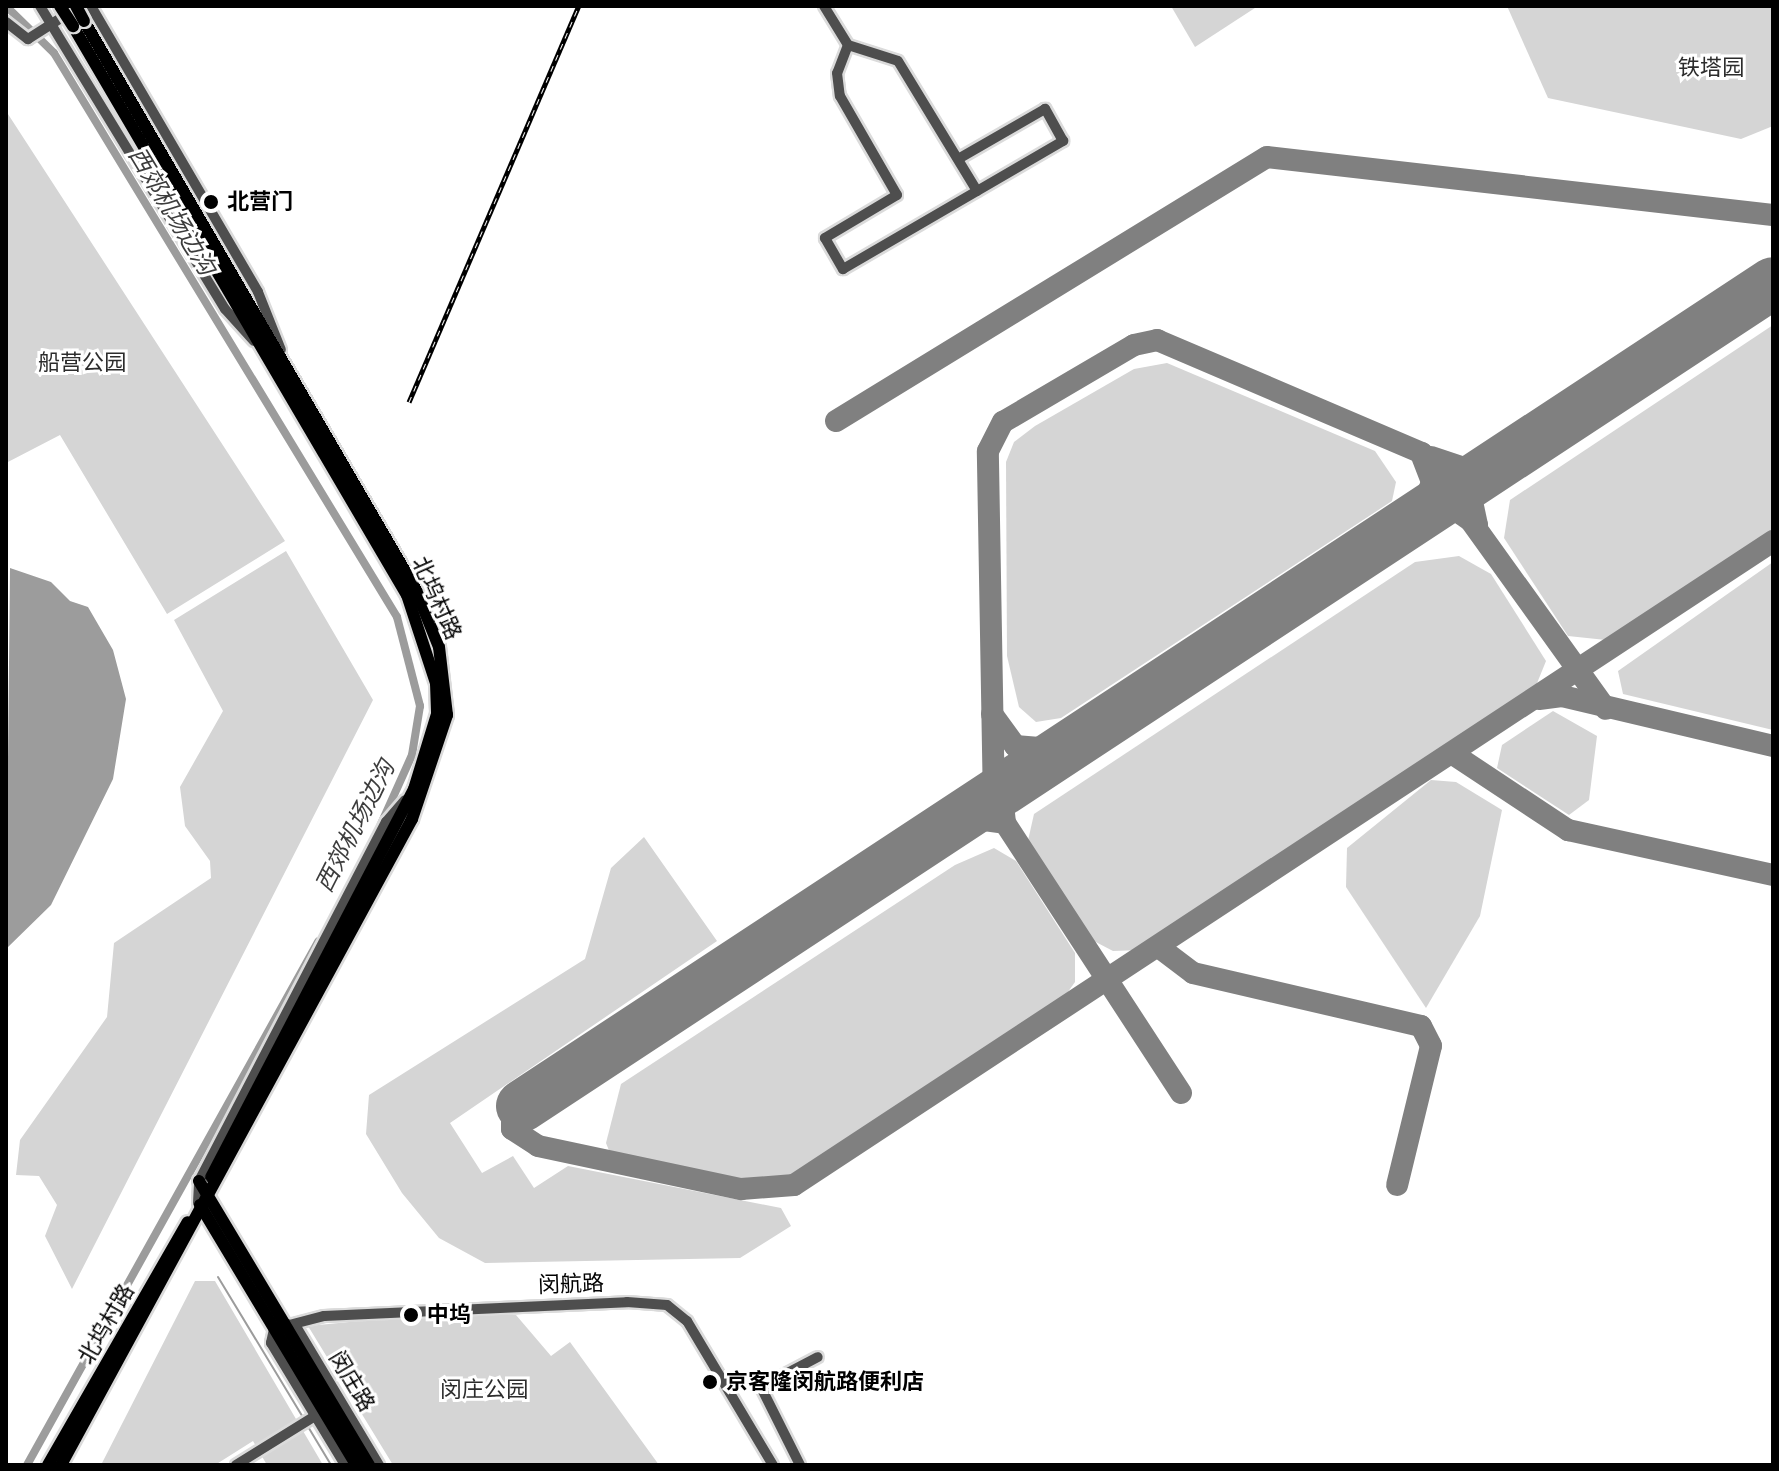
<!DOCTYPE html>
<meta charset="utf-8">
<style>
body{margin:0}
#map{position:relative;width:1779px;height:1471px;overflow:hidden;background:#fff;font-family:Mulish,"Noto Sans SC",sans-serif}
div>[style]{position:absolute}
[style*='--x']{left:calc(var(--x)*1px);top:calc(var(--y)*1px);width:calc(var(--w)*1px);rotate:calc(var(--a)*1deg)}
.green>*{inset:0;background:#d5d5d5}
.water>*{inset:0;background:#9c9c9c}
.stream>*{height:2px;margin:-1px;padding:0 1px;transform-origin:1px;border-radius:1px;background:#9c9c9c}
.canal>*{height:8px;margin:-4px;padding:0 4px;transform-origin:4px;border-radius:4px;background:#9c9c9c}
.taxiway>*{height:22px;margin:-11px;padding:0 11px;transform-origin:11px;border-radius:11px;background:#808080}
.runway>*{height:52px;margin:-26px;padding:0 26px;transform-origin:26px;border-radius:26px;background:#808080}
.roads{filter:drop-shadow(2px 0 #dbdbdb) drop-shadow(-2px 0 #dbdbdb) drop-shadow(0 2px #dbdbdb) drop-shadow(0 -2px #dbdbdb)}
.minor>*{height:10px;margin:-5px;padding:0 5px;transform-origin:5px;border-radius:5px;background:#4e4e4e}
.major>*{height:12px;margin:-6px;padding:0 6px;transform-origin:6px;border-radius:6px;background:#000}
.rail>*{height:5px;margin-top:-2.5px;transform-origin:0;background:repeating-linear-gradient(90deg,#fff 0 6px,#000 0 12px);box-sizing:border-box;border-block:2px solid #000}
.bridges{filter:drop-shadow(2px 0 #dbdbdb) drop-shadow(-2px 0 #dbdbdb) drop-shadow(0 2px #dbdbdb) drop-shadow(0 -2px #dbdbdb)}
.major-bridge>*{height:12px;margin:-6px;padding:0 6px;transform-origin:6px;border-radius:6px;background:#000}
.dots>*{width:22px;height:22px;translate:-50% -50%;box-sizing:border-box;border:4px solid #fff;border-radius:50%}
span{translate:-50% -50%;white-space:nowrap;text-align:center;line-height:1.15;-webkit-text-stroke:6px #fff;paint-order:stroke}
.park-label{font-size:22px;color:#2c2c2c}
.poi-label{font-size:22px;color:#000;font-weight:700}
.left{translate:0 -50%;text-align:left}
.street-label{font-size:22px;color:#000}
.water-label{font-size:24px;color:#3d3d3d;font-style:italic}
.frame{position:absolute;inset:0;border:8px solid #000;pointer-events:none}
</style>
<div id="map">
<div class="green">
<div style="clip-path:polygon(1171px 6px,1258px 6px,1195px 47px)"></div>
<div style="clip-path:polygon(1507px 6px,1773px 6px,1773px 126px,1741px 139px,1548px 98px)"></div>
<div style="clip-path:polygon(6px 111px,285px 541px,167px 614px,60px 435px,6px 463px)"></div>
<div style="clip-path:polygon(1773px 325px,1773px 529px,1606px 640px,1568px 636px,1504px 538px,1510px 500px)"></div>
<div style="clip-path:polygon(1167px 363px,1375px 451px,1396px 482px,1392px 501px,1061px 718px,1036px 722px,1019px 707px,1007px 656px,1006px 462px,1014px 442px,1035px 426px,1134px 369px)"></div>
<div style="clip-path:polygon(286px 551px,373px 700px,72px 1289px,45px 1236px,57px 1205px,39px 1176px,16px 1175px,20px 1140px,107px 1017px,114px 943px,211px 878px,210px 861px,185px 826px,180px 787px,223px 711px,174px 620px)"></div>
<div style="clip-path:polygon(1459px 556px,1491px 574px,1546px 661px,1533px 693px,1141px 950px,1113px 951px,1090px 939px,1027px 845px,1034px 814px,1415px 562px)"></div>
<div style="clip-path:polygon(1773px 562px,1773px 730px,1623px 694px,1618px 671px)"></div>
<div style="clip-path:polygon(1553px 711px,1597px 736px,1589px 800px,1569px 815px,1497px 768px,1502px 745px)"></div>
<div style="clip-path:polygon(1431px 780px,1456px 782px,1502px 810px,1480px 916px,1426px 1008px,1346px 887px,1347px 848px)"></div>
<div style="clip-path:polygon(644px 837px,717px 941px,450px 1123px,482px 1173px,513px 1156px,534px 1188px,568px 1166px,781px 1208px,791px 1226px,740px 1258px,485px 1263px,439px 1238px,402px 1193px,366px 1134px,369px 1095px,585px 959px,611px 868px)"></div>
<div style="clip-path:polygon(994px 848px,1016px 861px,1075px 953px,1075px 982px,1058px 1006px,784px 1179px,744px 1184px,610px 1153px,606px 1143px,621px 1084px,955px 865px)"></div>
<div style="clip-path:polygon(195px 1281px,215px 1281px,323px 1465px,267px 1465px,253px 1441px,215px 1465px,101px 1465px)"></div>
<div style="clip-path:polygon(421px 1315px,516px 1315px,551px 1356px,570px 1342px,659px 1465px,393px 1465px,308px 1326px)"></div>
</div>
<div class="water">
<div style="clip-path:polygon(10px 568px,51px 582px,70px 601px,88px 607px,113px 650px,126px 699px,113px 779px,51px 905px,6px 949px)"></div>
</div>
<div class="stream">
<div style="--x:218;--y:1277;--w:166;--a:58.8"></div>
<div style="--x:307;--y:1425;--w:47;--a:59"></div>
</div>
<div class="canal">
<div style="--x:6;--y:6;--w:67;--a:44.4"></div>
<div style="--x:54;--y:53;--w:660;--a:58.69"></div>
<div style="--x:397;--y:617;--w:92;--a:75.5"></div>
<div style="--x:420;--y:706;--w:50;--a:99.3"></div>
<div style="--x:412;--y:755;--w:76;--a:114.2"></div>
<div style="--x:27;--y:1465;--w:599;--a:-60.91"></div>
</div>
<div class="taxiway">
<div style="--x:836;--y:421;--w:505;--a:-31.49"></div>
<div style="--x:1267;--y:157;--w:509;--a:6.54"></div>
<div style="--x:1422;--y:456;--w:28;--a:69"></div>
<div style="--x:1432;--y:482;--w:37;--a:110"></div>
<div style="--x:1419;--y:517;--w:36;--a:-13"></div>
<div style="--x:1454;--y:509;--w:28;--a:35"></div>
<div style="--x:1477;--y:525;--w:24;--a:-102"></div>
<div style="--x:1472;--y:502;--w:35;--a:-63"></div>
<div style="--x:1431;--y:457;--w:41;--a:18.4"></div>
<div style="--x:1470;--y:470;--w:38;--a:-17"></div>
<div style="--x:1539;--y:699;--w:23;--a:-7"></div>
<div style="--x:1562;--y:696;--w:217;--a:13.3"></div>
<div style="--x:992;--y:714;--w:39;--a:54"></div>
<div style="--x:1015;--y:746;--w:49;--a:4.7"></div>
<div style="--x:1453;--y:754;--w:138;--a:33.5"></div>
<div style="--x:1568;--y:830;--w:210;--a:12.4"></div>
<div style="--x:962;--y:817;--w:43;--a:7.9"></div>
<div style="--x:1005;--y:823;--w:18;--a:-96"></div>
<div style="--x:1003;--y:805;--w:28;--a:-60"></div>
<div style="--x:1160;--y:948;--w:41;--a:37.1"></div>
<div style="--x:1193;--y:973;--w:234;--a:13.1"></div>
<div style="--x:1421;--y:1026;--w:22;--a:63"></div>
<div style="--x:1431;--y:1046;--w:143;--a:103.7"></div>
<div style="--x:1181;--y:1093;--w:343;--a:-123.1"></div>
<div style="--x:994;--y:806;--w:355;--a:-91"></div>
<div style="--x:988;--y:451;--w:33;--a:-63"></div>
<div style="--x:1003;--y:422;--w:152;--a:-30.4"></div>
<div style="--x:1134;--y:345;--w:24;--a:-12"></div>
<div style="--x:1157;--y:340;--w:288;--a:23.1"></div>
<div style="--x:1422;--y:453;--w:315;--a:54.3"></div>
<div style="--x:522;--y:1106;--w:13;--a:141"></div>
<div style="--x:512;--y:1114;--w:15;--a:90"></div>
<div style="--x:512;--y:1129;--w:31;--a:33"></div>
<div style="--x:538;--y:1146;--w:208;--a:12"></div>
<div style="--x:741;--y:1189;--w:53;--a:-4.3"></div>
<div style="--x:794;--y:1185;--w:1172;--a:-33.34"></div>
</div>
<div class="runway">
<div style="--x:522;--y:1106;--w:1497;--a:-33.34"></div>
</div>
<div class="roads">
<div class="minor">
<div style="--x:40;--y:6;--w:355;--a:58.6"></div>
<div style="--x:225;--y:309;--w:43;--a:47.8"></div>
<div style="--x:91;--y:6;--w:331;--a:59.7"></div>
<div style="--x:258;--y:292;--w:62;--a:68.4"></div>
<div style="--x:824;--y:6;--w:46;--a:58.4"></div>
<div style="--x:6;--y:22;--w:28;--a:38"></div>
<div style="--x:28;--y:39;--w:52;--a:-32.5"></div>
<div style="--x:848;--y:45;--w:30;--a:111"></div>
<div style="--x:837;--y:73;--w:23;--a:83"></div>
<div style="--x:840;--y:96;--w:114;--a:60.1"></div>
<div style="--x:897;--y:195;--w:84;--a:149.2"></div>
<div style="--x:825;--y:238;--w:36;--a:60"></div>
<div style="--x:843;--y:269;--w:255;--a:-30.2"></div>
<div style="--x:1063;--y:141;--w:37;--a:-119"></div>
<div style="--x:1045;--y:109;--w:100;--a:150.1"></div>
<div style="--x:848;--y:45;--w:52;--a:17.7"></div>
<div style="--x:898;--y:61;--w:152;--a:58.7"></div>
<div style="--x:198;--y:1203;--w:22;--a:-87"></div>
<div style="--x:199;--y:1181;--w:405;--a:-62.5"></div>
<div style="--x:386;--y:822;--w:29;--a:-49"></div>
<div style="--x:287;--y:1324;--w:11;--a:22"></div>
<div style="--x:297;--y:1328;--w:160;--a:59.1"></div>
<div style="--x:236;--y:1465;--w:93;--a:-31.8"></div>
<div style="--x:345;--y:1465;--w:143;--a:-121.2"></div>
<div style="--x:271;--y:1343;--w:14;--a:-78"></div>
<div style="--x:274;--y:1329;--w:52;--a:-14.6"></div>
<div style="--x:324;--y:1316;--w:303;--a:-2.6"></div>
<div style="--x:627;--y:1302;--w:40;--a:4.3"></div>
<div style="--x:667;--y:1305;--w:26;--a:39"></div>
<div style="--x:687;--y:1321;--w:168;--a:59.2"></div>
<div style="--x:800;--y:1465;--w:87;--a:-116.6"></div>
<div style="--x:761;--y:1387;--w:64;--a:-27.8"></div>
</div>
<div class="major">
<div style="--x:73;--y:26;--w:660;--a:59.59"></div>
<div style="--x:407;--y:595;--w:93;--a:71.8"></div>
<div style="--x:436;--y:683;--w:31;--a:88"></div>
<div style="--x:437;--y:714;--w:78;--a:107"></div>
<div style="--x:414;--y:789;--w:438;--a:117.6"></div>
<div style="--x:199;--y:1181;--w:331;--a:59.1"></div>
<div style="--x:200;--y:1205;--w:303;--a:59"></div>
<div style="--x:48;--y:1465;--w:280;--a:-60.1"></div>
<div style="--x:61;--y:1465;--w:735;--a:-61.48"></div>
<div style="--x:412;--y:819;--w:110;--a:-71.4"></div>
<div style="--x:447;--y:715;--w:68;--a:-96.7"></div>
<div style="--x:439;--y:647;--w:61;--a:-112"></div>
<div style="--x:416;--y:590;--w:659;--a:-120.26"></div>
</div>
</div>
<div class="rail">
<div style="--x:409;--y:402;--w:431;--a:-66.8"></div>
</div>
<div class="bridges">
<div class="major-bridge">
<div style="--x:60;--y:6;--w:24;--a:57"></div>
<div style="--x:76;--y:6;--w:17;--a:62"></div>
</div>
</div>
<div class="dots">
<div style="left:211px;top:202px;background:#000"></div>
<div style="left:411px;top:1315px;background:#000"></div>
<div style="left:710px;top:1382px;background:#000"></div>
</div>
<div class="park-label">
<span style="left:1711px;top:68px">铁塔园</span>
<span style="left:82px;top:363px">船营公园</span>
<span style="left:484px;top:1390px">闵庄公园</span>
</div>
<div class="poi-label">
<span class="left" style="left:227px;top:202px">北营门</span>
<span class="left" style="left:427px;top:1315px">中坞</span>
<span class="left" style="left:726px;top:1382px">京客隆闵航路便利店</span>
</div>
<div class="street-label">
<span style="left:437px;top:598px;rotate:66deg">北坞村路</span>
<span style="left:571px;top:1284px;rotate:-2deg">闵航路</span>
<span style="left:106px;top:1324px;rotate:-60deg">北坞村路</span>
<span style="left:352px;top:1381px;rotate:59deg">闵庄路</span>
</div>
<div class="water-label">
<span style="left:172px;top:211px;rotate:59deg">西郊机场边沟</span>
<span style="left:355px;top:826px;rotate:-63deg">西郊机场边沟</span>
</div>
<div class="frame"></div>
</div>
